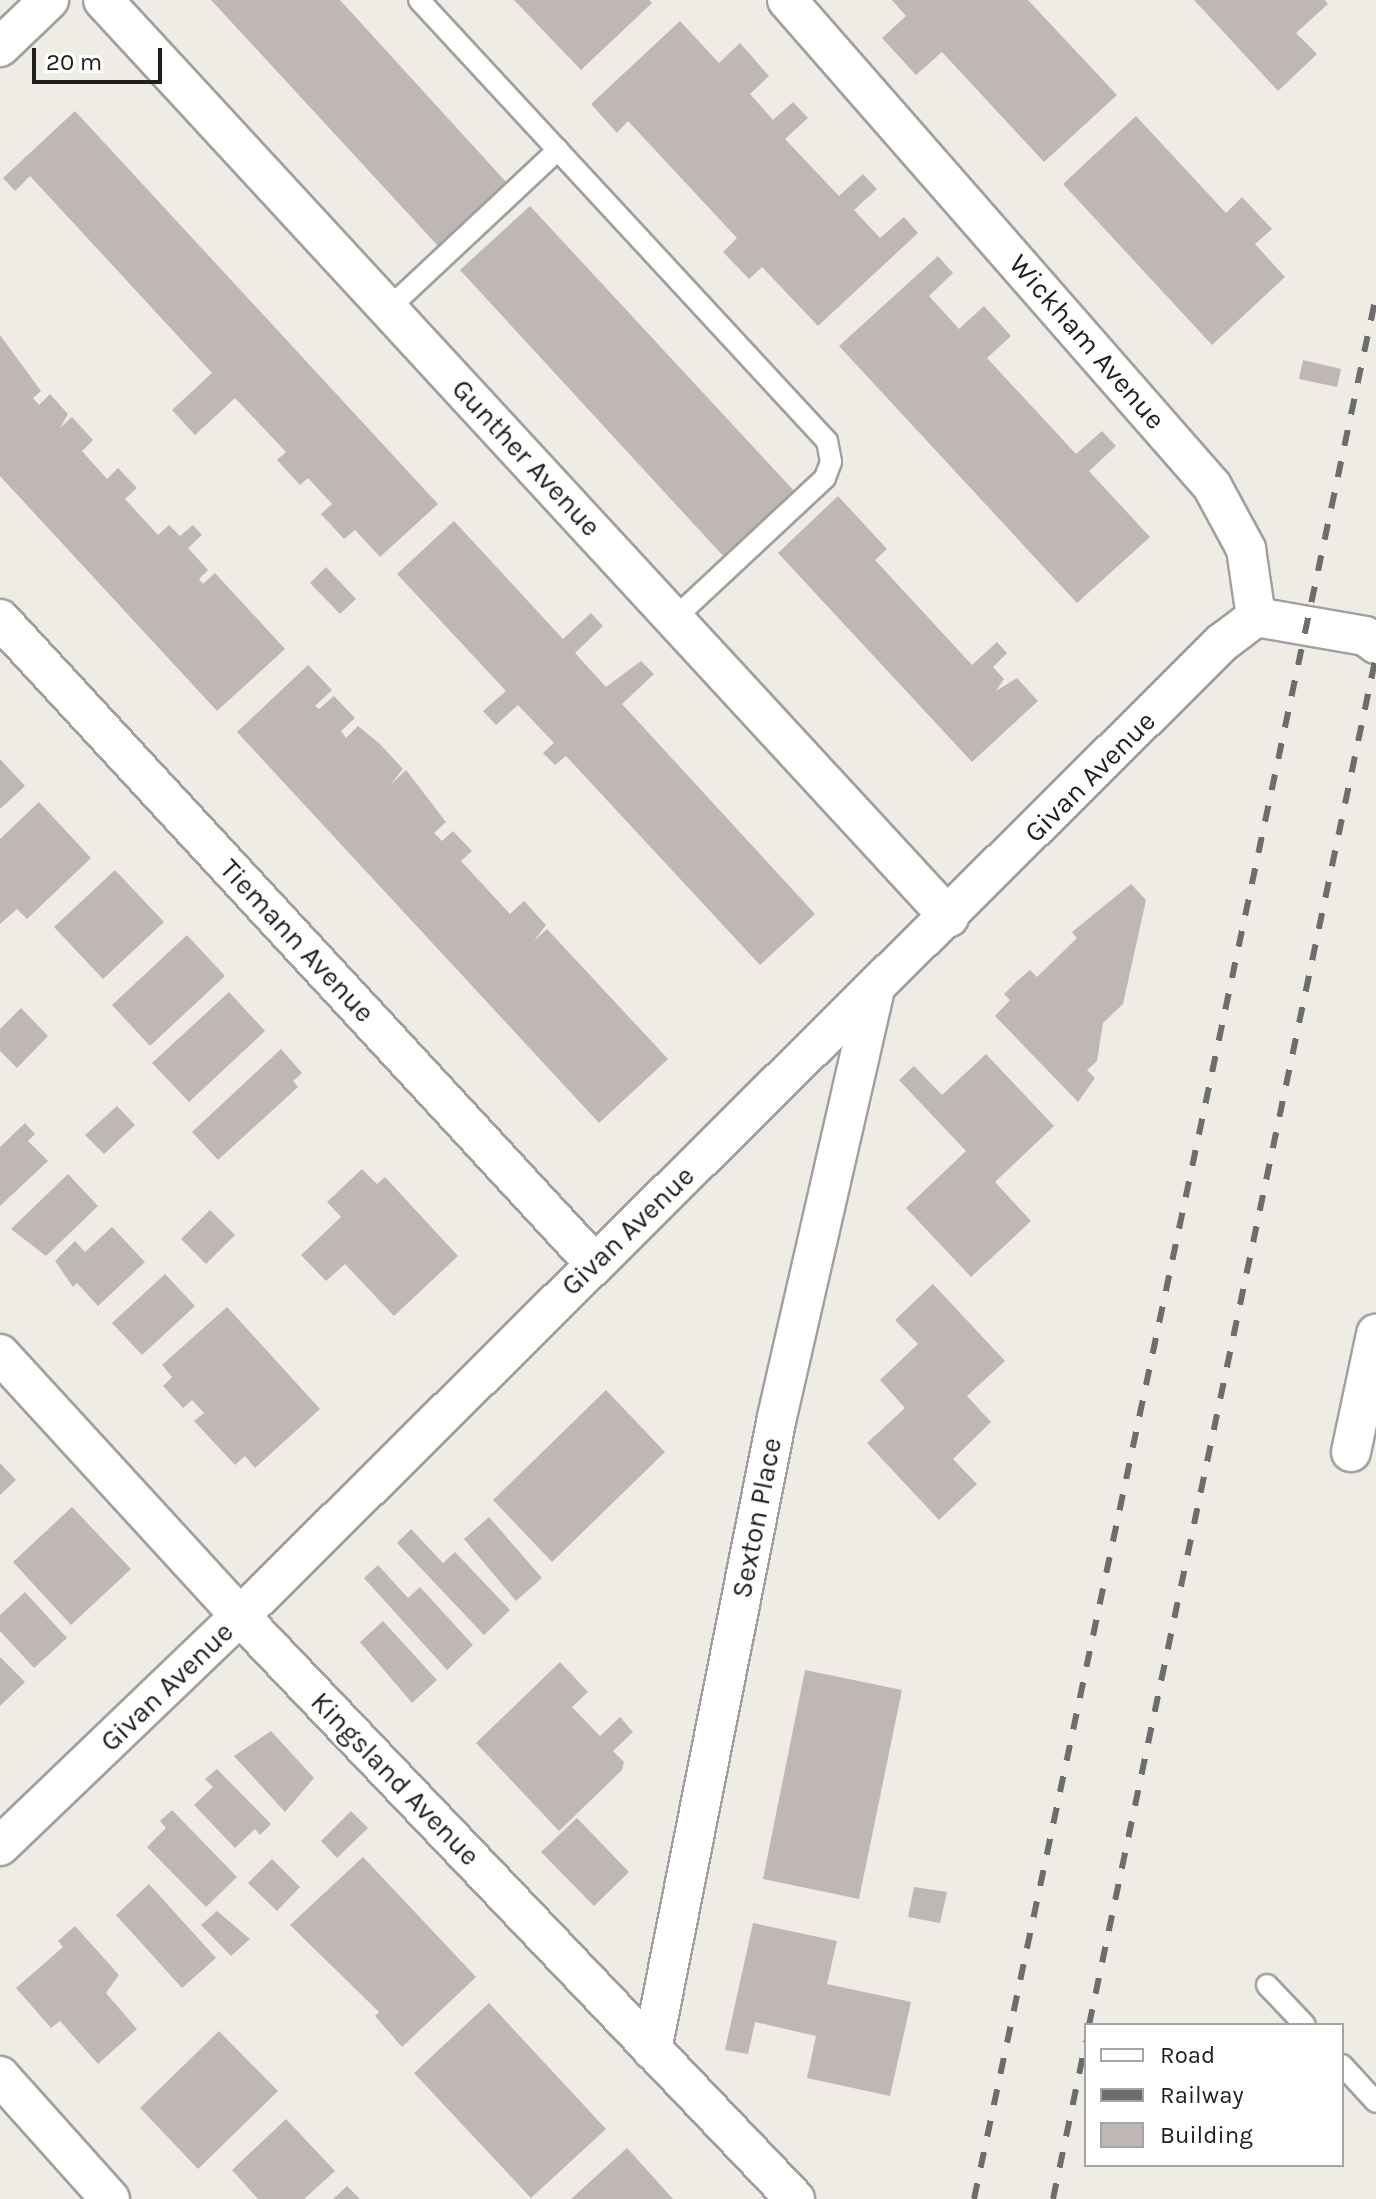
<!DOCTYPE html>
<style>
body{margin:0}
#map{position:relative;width:1376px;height:2199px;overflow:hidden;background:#efece6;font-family:Karla,sans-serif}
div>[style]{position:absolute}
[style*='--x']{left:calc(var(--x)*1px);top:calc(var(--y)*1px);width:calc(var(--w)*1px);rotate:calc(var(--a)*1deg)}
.building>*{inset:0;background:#bfb7b3}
.roads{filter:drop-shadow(2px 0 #a0a0a0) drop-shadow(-2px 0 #a0a0a0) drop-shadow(0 2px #a0a0a0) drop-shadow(0 -2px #a0a0a0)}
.lane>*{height:20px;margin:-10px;padding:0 10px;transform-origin:10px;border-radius:10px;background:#fff}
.street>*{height:38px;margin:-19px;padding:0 19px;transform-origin:19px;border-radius:19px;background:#fff}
.rail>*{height:6px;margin-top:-3px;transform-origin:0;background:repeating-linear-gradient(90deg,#6d6d6d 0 16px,transparent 0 32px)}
span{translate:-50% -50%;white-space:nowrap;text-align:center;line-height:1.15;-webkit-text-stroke:6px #fff;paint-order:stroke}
.street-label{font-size:28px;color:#1f1f1f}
.legend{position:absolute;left:1084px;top:2023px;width:260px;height:144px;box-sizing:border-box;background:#fff;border:2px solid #a5a5a5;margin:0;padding:10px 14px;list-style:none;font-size:24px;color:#1f1f1f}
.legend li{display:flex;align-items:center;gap:16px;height:40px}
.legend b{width:40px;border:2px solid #a5a5a5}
.scale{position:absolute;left:32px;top:48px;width:130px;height:36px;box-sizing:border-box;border:4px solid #1f1f1f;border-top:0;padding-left:10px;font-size:24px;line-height:28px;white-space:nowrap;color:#1f1f1f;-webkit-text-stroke:6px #fff;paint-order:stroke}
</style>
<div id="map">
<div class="building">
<div style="clip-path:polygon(211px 0,340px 0,507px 183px,438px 246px)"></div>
<div style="clip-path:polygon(514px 0,649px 0,652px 3px,581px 70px)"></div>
<div style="clip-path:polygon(892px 0,1028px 0,1117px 95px,1044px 162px,942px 52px,916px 75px,882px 38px,906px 16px)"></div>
<div style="clip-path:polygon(1194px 0,1325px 0,1328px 4px,1296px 33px,1317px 54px,1278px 91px)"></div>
<div style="clip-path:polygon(680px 21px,719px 63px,740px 43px,769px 76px,750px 94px,773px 120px,793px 102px,808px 118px,785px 139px,839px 196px,863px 174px,877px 189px,854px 210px,880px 238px,904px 217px,918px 233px,818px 326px,762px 267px,749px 279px,723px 252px,737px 238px,628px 121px,617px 133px,591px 104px)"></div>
<div style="clip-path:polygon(75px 111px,438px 504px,380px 557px,355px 530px,344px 539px,321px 514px,332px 504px,308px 478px,300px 485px,277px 460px,286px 452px,235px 398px,195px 435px,172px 410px,212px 373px,30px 176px,15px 191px,3px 178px)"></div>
<div style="clip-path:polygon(1136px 116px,1226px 213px,1242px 197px,1272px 229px,1255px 244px,1285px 277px,1212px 345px,1063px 184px)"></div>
<div style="clip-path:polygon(530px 206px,796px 493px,725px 558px,460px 270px)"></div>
<div style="clip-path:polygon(938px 256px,953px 273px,929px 296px,959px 329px,984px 306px,1011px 336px,987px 358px,1076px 454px,1102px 431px,1116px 446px,1089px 471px,1150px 537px,1077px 603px,839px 346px)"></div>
<div style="clip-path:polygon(0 335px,41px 391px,33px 398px,39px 405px,50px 394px,68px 414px,60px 428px,72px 417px,93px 440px,82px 451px,107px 479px,118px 468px,137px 488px,125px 499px,158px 535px,169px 525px,180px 536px,193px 525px,202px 535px,188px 548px,208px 570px,199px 579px,203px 584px,215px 573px,285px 649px,217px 711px,0 476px)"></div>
<div style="clip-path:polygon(1303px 360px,1341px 369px,1337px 387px,1299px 379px)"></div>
<div style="clip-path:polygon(838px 496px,887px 549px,875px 560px,972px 665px,997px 642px,1007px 653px,993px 667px,1004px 679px,996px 691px,1017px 678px,1038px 701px,972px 762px,778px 553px)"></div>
<div style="clip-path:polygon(454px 521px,563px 639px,591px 613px,603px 626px,575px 653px,606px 687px,641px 661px,654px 674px,622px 704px,815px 914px,760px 965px,566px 756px,555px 765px,543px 753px,554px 743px,518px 705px,496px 725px,483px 711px,506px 691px,397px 574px)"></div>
<div style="clip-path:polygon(326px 567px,356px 599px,340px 614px,310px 583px)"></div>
<div style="clip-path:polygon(308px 665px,332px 690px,315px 706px,319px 709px,334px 696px,355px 718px,341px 731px,346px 738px,358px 726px,380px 744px,403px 769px,390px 785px,406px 770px,446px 822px,434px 833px,442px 841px,453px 831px,472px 851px,461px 861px,510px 914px,524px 901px,546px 925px,534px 941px,547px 929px,668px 1059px,599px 1123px,237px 732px)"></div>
<div style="clip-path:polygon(0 759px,25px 786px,0 809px)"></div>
<div style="clip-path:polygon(39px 802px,91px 858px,27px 919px,17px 909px,0 924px,0 839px)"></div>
<div style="clip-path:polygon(115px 870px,164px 922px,103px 979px,54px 927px)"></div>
<div style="clip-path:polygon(1131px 884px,1146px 900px,1123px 1004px,1103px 1023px,1097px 1061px,1087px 1070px,1095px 1078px,1078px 1102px,995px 1016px,1010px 1000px,1004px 994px,1017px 981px,1030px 970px,1037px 977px,1077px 938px,1072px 932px)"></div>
<div style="clip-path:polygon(187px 935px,225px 976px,150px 1046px,112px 1005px)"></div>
<div style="clip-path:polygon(229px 992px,265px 1031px,189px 1102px,152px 1063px)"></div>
<div style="clip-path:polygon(21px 1008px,48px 1036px,17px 1068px,0 1051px,0 1029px)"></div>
<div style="clip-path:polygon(281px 1049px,302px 1073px,293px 1081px,298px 1087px,218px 1160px,192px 1132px)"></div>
<div style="clip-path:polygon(986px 1054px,1054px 1126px,995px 1182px,1031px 1221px,971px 1277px,906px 1208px,966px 1151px,899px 1080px,914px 1066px,942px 1095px)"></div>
<div style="clip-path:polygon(117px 1106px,135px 1125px,104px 1154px,85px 1135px)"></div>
<div style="clip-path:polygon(25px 1123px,35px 1134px,28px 1141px,48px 1161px,0 1206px,0 1147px)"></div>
<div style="clip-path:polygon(362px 1169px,377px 1184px,385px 1177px,458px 1256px,394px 1316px,345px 1264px,326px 1281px,301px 1255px,341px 1217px,327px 1202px)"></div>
<div style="clip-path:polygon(68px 1174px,98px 1206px,46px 1256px,11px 1229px)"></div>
<div style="clip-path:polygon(210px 1210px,235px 1235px,206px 1264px,181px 1239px)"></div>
<div style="clip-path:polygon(112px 1227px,145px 1262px,98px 1306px,77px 1283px,73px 1287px,55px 1261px,75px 1241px,85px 1252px)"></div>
<div style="clip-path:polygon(165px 1274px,195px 1306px,142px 1355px,112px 1323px)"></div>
<div style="clip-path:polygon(933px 1284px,1005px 1361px,967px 1396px,991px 1422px,953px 1459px,977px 1484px,939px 1520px,867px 1443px,905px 1408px,880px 1380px,918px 1344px,895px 1320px)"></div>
<div style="clip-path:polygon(227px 1307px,320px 1409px,255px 1468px,245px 1456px,235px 1465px,194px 1421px,204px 1413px,192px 1400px,183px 1408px,163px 1386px,172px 1377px,162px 1365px)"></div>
<div style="clip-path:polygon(606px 1390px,665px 1452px,552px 1562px,493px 1500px)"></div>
<div style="clip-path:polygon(0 1463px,16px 1480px,0 1495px)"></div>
<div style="clip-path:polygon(72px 1507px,131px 1569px,71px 1625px,13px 1562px)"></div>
<div style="clip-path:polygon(489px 1517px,542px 1578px,516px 1601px,464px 1539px)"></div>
<div style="clip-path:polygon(411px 1529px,443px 1563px,455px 1552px,510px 1610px,484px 1635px,397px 1543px)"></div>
<div style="clip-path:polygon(378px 1565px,408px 1598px,420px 1587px,473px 1645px,447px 1670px,364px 1578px)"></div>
<div style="clip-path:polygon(25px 1592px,67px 1638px,34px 1668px,0 1631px,0 1615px)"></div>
<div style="clip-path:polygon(383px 1621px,437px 1680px,412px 1703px,360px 1642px)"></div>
<div style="clip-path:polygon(0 1657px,25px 1682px,0 1706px)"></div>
<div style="clip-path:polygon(560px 1662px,588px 1692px,572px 1707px,600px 1736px,620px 1717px,633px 1732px,613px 1751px,624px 1762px,622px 1770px,559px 1831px,476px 1743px)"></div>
<div style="clip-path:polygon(805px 1670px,902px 1690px,859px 1899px,763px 1879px)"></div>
<div style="clip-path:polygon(271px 1731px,314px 1778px,285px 1812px,234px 1756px)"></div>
<div style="clip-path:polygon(217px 1769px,271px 1824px,260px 1835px,255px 1829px,235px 1848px,194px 1805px,213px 1787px,205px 1779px)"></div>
<div style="clip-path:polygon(172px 1810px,237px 1877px,206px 1907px,147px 1847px,166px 1828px,160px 1821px)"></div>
<div style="clip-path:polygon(351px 1811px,368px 1828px,337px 1858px,321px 1841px)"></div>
<div style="clip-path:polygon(577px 1818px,629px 1872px,594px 1906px,541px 1852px)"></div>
<div style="clip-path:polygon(363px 1857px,476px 1977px,402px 2047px,375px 2016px,379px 2012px,290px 1925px)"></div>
<div style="clip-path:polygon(272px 1859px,300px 1887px,277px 1911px,248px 1883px)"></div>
<div style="clip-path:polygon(149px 1884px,216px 1958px,182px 1988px,116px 1915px)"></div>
<div style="clip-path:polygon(914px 1887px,947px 1892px,940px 1923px,908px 1917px)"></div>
<div style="clip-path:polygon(217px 1911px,250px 1939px,231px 1956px,201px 1925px)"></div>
<div style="clip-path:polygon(753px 1923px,837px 1941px,827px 1984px,911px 2002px,890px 2096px,807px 2078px,816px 2036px,755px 2022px,748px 2054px,725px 2050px)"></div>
<div style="clip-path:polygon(75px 1926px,119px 1975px,106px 1993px,137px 2029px,98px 2064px,60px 2021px,51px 2028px,16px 1988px,63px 1947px,58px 1941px)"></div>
<div style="clip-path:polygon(489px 2003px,606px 2129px,531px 2198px,414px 2073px)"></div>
<div style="clip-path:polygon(219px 2031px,278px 2091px,198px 2169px,140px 2108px)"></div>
<div style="clip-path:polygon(286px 2119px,335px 2171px,304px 2199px,258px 2199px,232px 2170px)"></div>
<div style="clip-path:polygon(627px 2148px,673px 2199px,571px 2199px)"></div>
<div style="clip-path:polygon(347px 2186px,360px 2199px,333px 2199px)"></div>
</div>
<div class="roads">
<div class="lane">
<div style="--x:419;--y:0;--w:601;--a:47.23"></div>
<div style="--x:827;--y:441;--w:21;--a:79"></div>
<div style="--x:831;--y:462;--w:17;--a:111"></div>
<div style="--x:825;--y:478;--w:207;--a:137"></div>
<div style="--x:388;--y:309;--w:233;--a:-43.1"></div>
<div style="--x:1267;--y:1985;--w:55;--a:46.5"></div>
<div style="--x:1342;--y:2065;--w:50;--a:47.4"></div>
</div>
<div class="street">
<div style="--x:103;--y:0;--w:1248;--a:47.31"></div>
<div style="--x:787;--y:0;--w:646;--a:48.83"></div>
<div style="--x:1212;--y:486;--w:72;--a:61.6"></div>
<div style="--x:1246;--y:549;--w:69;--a:81.6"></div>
<div style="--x:0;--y:47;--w:68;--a:-43.8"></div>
<div style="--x:1256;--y:617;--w:111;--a:9.9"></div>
<div style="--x:1365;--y:636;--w:14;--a:36"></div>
<div style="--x:0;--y:619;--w:876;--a:47.31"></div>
<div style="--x:0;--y:1354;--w:355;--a:47.5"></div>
<div style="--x:240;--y:1616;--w:805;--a:46.41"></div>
<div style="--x:1351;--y:1452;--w:121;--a:-78"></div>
<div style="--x:0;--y:1846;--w:332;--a:-43.8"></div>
<div style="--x:240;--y:1616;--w:1384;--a:-44.74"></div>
<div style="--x:1223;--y:642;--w:41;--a:-37.1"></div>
<div style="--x:652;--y:2050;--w:645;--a:-78.83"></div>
<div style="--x:777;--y:1417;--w:439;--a:-77.1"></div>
<div style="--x:0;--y:2076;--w:165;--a:48.2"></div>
</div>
</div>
<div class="rail">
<div style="--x:1089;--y:2025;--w:1399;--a:-78.16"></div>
<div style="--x:974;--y:2199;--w:1944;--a:-78.07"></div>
<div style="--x:1053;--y:2199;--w:161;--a:-78.2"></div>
</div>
<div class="street-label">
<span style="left:1087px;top:342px;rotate:49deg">Wickham Avenue</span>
<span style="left:526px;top:458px;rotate:47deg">Gunther Avenue</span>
<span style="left:1090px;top:777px;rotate:-45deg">Givan Avenue</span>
<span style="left:297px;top:941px;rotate:47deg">Tiemann Avenue</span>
<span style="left:628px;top:1231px;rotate:-44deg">Givan Avenue</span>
<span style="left:757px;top:1518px;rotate:-79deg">Sexton Place</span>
<span style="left:167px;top:1687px;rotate:-44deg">Givan Avenue</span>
<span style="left:395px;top:1779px;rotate:46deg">Kingsland Avenue</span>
</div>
<ul class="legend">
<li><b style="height:10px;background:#fff"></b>Road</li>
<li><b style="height:10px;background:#6d6d6d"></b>Railway</li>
<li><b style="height:22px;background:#bfb7b3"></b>Building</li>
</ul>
<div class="scale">20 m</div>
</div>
